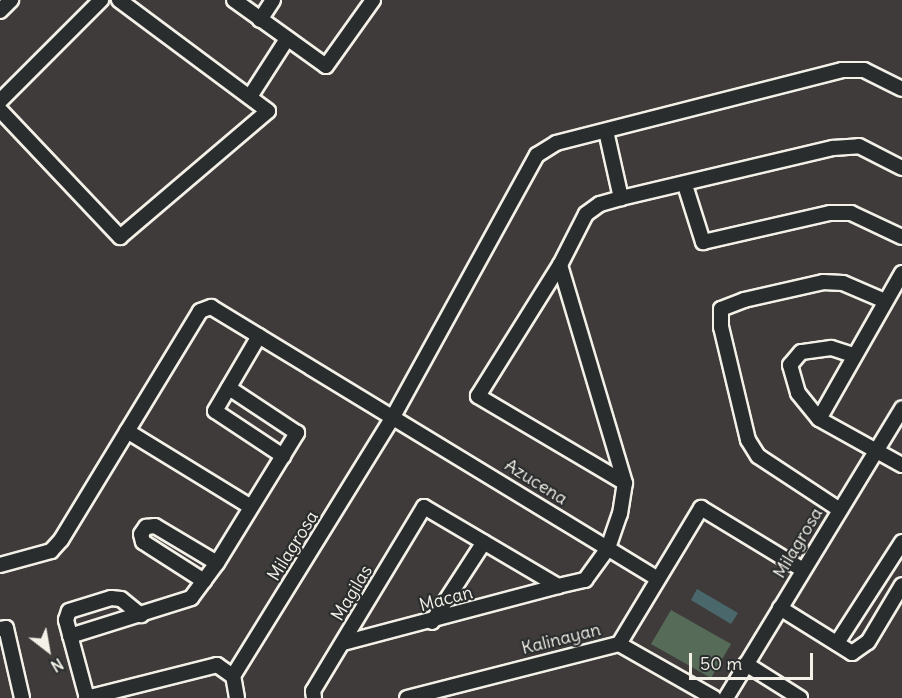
<!DOCTYPE html>
<style>
body{margin:0}
#map{position:relative;width:902px;height:698px;overflow:hidden;background:#3f3b3b;font-family:Delius,sans-serif}
div>[style]{position:absolute}
[style*='--x']{left:calc(var(--x)*1px);top:calc(var(--y)*1px);width:calc(var(--w)*1px);rotate:calc(var(--a)*1deg)}
.green>*{inset:0;background:#566c58}
.water>*{inset:0;background:#4a686c}
.roads{filter:drop-shadow(2px 0 #f4f1e8) drop-shadow(-2px 0 #f4f1e8) drop-shadow(0 2px #f4f1e8) drop-shadow(0 -2px #f4f1e8)}
.minor>*{height:14px;margin:-7px;padding:0 7px;transform-origin:7px;border-radius:7px;background:#2a2d2e}
span{translate:-50% -50%;white-space:nowrap;text-align:center;line-height:1.15;-webkit-text-stroke:4.5px #2a2d2e;paint-order:stroke}
.street-label{font-size:18px;color:#f4f1e8}
.north{position:absolute;left:18px;top:620px;width:60px;height:60px;-webkit-text-stroke:4px #2a2d2e;paint-order:stroke;rotate:149deg;font-size:16px;font-weight:700;line-height:24px;text-align:center;color:#f4f1e8}
.north::after{content:'';display:block;margin:auto;width:21px;height:27px;background:#f4f1e8;clip-path:polygon(50% 0,100% 100%,50% 72%,0 100%)}
.scale{position:absolute;left:689px;top:653px;width:124px;height:27px;box-sizing:border-box;border:3px solid #f4f1e8;border-top:0;padding-left:8px;font-size:18px;line-height:21px;white-space:nowrap;color:#f4f1e8;-webkit-text-stroke:4px #2a2d2e;paint-order:stroke}
</style>
<div id="map">
<div class="green">
<div style="clip-path:polygon(671px 610px,731px 644px,711px 678px,651px 644px)"></div>
</div>
<div class="water">
<div style="clip-path:polygon(697px 589px,738px 613px,731px 624px,691px 600px)"></div>
</div>
<div class="roads">
<div class="minor">
<div style="--x:234;--y:0;--w:113;--a:35.7"></div>
<div style="--x:326;--y:66;--w:81;--a:-54.5"></div>
<div style="--x:0;--y:11;--w:16;--a:-45"></div>
<div style="--x:260;--y:20;--w:24;--a:-57"></div>
<div style="--x:251;--y:95;--w:67;--a:-57.3"></div>
<div style="--x:0;--y:101;--w:143;--a:-45"></div>
<div style="--x:0;--y:110;--w:175;--a:46.6"></div>
<div style="--x:120;--y:237;--w:194;--a:-40.4"></div>
<div style="--x:268;--y:111;--w:186;--a:-143.3"></div>
<div style="--x:606;--y:131;--w:69;--a:77.4"></div>
<div style="--x:685;--y:185;--w:60;--a:72.5"></div>
<div style="--x:703;--y:242;--w:130;--a:-12.9"></div>
<div style="--x:830;--y:213;--w:21;--a:0"></div>
<div style="--x:851;--y:213;--w:56;--a:25.2"></div>
<div style="--x:560;--y:265;--w:227;--a:73.4"></div>
<div style="--x:259;--y:336;--w:87;--a:120.4"></div>
<div style="--x:215;--y:411;--w:82;--a:33.5"></div>
<div style="--x:853;--y:355;--w:23;--a:-162"></div>
<div style="--x:831;--y:348;--w:30;--a:172"></div>
<div style="--x:801;--y:352;--w:17;--a:130"></div>
<div style="--x:790;--y:365;--w:29;--a:74"></div>
<div style="--x:798;--y:393;--w:33;--a:51"></div>
<div style="--x:819;--y:419;--w:95;--a:29"></div>
<div style="--x:819;--y:419;--w:168;--a:-60.4"></div>
<div style="--x:127;--y:431;--w:145;--a:31.5"></div>
<div style="--x:840;--y:510;--w:98;--a:-146.6"></div>
<div style="--x:758;--y:456;--w:19;--a:-122"></div>
<div style="--x:748;--y:440;--w:116;--a:-103.4"></div>
<div style="--x:721;--y:327;--w:18;--a:-90"></div>
<div style="--x:721;--y:309;--w:25;--a:-21"></div>
<div style="--x:744;--y:300;--w:81;--a:-12.8"></div>
<div style="--x:823;--y:282;--w:20;--a:3"></div>
<div style="--x:843;--y:283;--w:46;--a:23.2"></div>
<div style="--x:0;--y:565;--w:53;--a:-15.4"></div>
<div style="--x:51;--y:551;--w:15;--a:-48"></div>
<div style="--x:61;--y:540;--w:268;--a:-58.7"></div>
<div style="--x:200;--y:311;--w:12;--a:-20"></div>
<div style="--x:211;--y:307;--w:523;--a:31.32"></div>
<div style="--x:204;--y:581;--w:72;--a:-147.4"></div>
<div style="--x:143;--y:542;--w:8;--a:-104"></div>
<div style="--x:141;--y:534;--w:9;--a:-54"></div>
<div style="--x:146;--y:527;--w:9;--a:-6"></div>
<div style="--x:155;--y:526;--w:72;--a:30.8"></div>
<div style="--x:780;--y:608;--w:85;--a:32"></div>
<div style="--x:852;--y:653;--w:19;--a:-35"></div>
<div style="--x:868;--y:642;--w:66;--a:-59.2"></div>
<div style="--x:432;--y:622;--w:95;--a:-57"></div>
<div style="--x:0;--y:629;--w:6;--a:-9"></div>
<div style="--x:6;--y:628;--w:72;--a:77.1"></div>
<div style="--x:70;--y:636;--w:127;--a:-17.4"></div>
<div style="--x:191;--y:598;--w:44;--a:-53.4"></div>
<div style="--x:217;--y:563;--w:153;--a:-58.4"></div>
<div style="--x:297;--y:433;--w:82;--a:-146.5"></div>
<div style="--x:343;--y:643;--w:222;--a:-14.8"></div>
<div style="--x:837;--y:643;--w:120;--a:-57.2"></div>
<div style="--x:619;--y:644;--w:159;--a:-58.9"></div>
<div style="--x:701;--y:508;--w:119;--a:31.3"></div>
<div style="--x:746;--y:664;--w:64;--a:32.2"></div>
<div style="--x:86;--y:698;--w:135;--a:-14.1"></div>
<div style="--x:217;--y:665;--w:19;--a:35"></div>
<div style="--x:87;--y:698;--w:81;--a:-105.1"></div>
<div style="--x:66;--y:620;--w:9;--a:-72"></div>
<div style="--x:69;--y:611;--w:44;--a:-17.2"></div>
<div style="--x:111;--y:598;--w:10;--a:6"></div>
<div style="--x:121;--y:599;--w:26;--a:39"></div>
<div style="--x:237;--y:698;--w:22;--a:-100"></div>
<div style="--x:233;--y:676;--w:307;--a:-58.3"></div>
<div style="--x:394;--y:415;--w:297;--a:-61.2"></div>
<div style="--x:537;--y:155;--w:22;--a:-32"></div>
<div style="--x:556;--y:143;--w:295;--a:-14.3"></div>
<div style="--x:842;--y:70;--w:22;--a:0"></div>
<div style="--x:864;--y:70;--w:42;--a:26.6"></div>
<div style="--x:314;--y:698;--w:7;--a:-98"></div>
<div style="--x:313;--y:691;--w:215;--a:-58.9"></div>
<div style="--x:424;--y:507;--w:156;--a:30.5"></div>
<div style="--x:558;--y:586;--w:28;--a:-13"></div>
<div style="--x:585;--y:580;--w:39;--a:-54"></div>
<div style="--x:608;--y:548;--w:36;--a:-71"></div>
<div style="--x:620;--y:514;--w:31;--a:-81"></div>
<div style="--x:625;--y:483;--w:171;--a:-149.4"></div>
<div style="--x:478;--y:396;--w:155;--a:-58"></div>
<div style="--x:560;--y:265;--w:57;--a:-63"></div>
<div style="--x:586;--y:214;--w:17;--a:-36"></div>
<div style="--x:600;--y:204;--w:22;--a:-16"></div>
<div style="--x:621;--y:198;--w:218;--a:-13.3"></div>
<div style="--x:833;--y:148;--w:26;--a:-4"></div>
<div style="--x:859;--y:146;--w:48;--a:27.1"></div>
<div style="--x:407;--y:698;--w:219;--a:-14.3"></div>
<div style="--x:619;--y:644;--w:109;--a:29.6"></div>
<div style="--x:726;--y:698;--w:339;--a:-58.7"></div>
</div>
</div>
<div class="street-label">
<span style="left:536px;top:482px;rotate:32deg">Azucena</span>
<span style="left:798px;top:543px;rotate:-59deg">Milagrosa</span>
<span style="left:293px;top:546px;rotate:-58deg">Milagrosa</span>
<span style="left:352px;top:593px;rotate:-59deg">Magilas</span>
<span style="left:446px;top:599px;rotate:-15deg">Macan</span>
<span style="left:561px;top:639px;rotate:-14deg">Kalinayan</span>
</div>
<div class="north">N</div>
<div class="scale">50 m</div>
</div>
